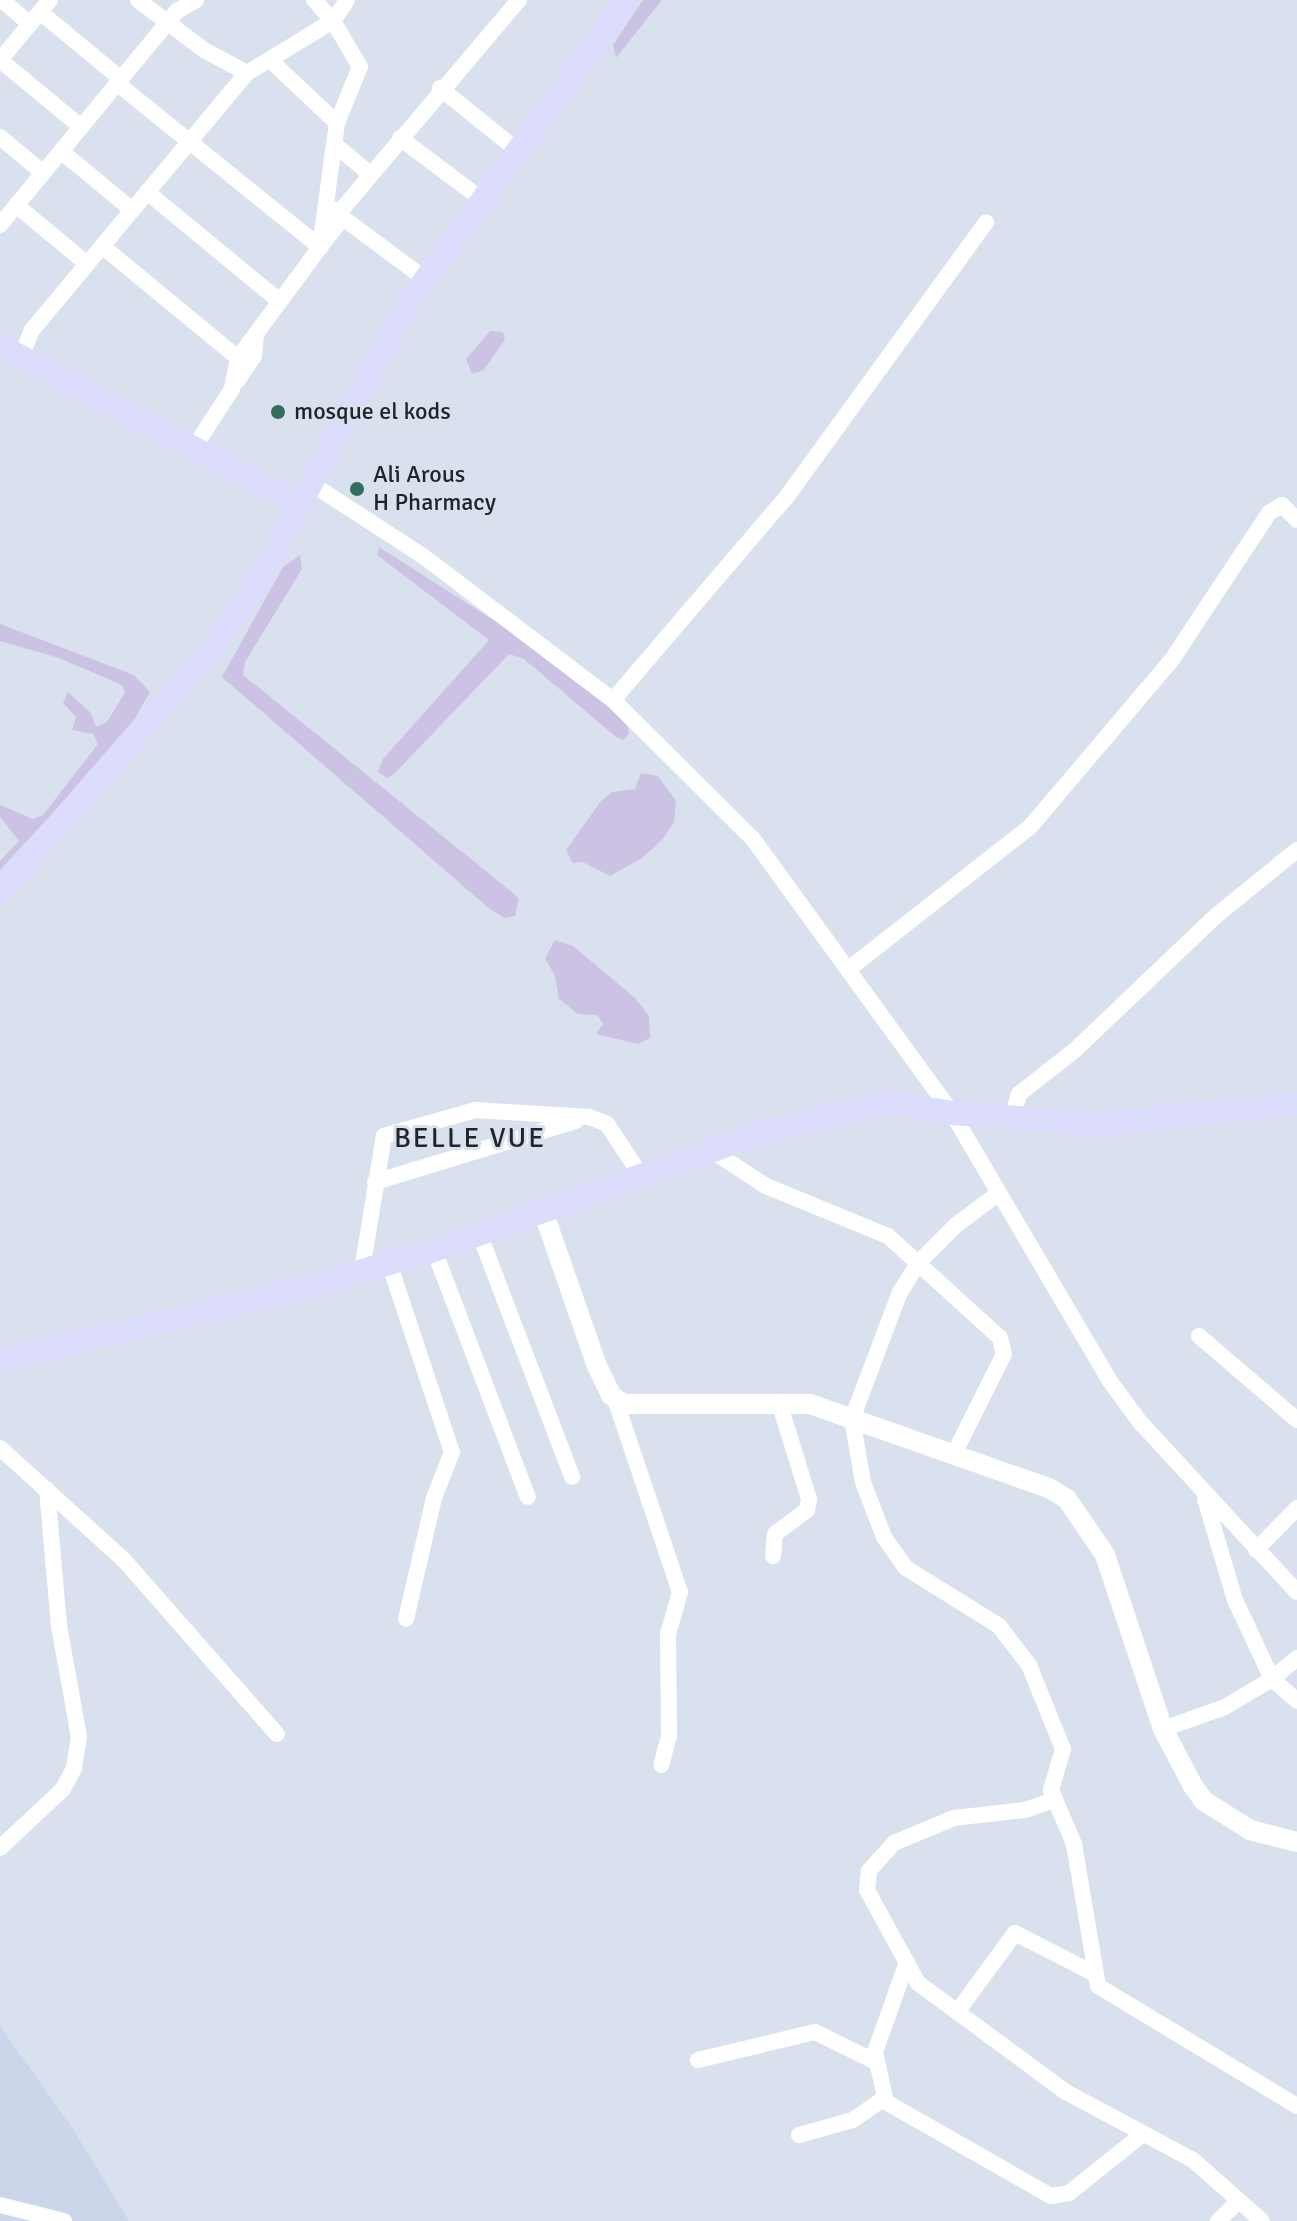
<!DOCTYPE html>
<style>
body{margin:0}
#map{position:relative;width:1297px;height:2221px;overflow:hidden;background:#dae1ee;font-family:Signika,sans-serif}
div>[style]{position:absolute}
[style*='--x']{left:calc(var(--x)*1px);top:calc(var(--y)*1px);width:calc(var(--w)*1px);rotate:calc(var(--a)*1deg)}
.built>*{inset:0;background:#ccd6ea}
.green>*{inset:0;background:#ccc2e3}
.minor>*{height:16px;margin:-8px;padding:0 8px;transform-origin:8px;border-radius:8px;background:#fff}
.tertiary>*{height:20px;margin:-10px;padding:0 10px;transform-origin:10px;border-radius:10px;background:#fff}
.secondary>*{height:24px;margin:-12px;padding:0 12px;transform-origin:12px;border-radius:12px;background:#dcdcfc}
.dots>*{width:22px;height:22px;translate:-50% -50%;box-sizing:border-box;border:4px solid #dae1ee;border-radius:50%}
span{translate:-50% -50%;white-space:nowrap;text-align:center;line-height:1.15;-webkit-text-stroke:6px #dae1ee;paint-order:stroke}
.poi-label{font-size:24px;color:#212428}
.left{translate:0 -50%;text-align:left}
.quarter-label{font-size:28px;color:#212428;letter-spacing:2px}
</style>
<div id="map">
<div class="built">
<div style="clip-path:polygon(0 2026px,73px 2129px,129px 2221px,0 2221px)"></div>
</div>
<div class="green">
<div style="clip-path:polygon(643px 0,662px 0,616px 58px,613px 45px)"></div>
<div style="clip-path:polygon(490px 331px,503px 332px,505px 339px,484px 370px,472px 374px,466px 359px)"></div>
<div style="clip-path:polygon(379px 547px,540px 650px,627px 721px,629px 734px,623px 740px,616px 737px,524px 659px,509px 654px,394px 774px,387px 778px,378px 772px,383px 759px,489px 640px,377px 555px)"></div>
<div style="clip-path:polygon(300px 555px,302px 569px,245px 662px,243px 675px,512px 892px,519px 899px,515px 916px,505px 918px,491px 910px,222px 677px,283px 567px)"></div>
<div style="clip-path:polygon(0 624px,134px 675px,150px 692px,126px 734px,0 870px,0 861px,19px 841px,0 817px,0 805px,33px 819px,43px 815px,98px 744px,93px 734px,72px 730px,76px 717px,63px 703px,68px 692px,91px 713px,96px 727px,107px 722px,125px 692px,122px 685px,59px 658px,0 641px)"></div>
<div style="clip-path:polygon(641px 773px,658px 776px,676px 801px,674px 822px,662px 840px,642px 858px,610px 876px,583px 862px,573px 863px,566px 850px,601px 801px,612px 792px,635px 789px)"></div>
<div style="clip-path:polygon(555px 940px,573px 946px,635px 998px,649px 1016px,650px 1038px,638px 1044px,596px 1034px,603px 1024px,597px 1015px,578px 1014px,559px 999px,555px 976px,545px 958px)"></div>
</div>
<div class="minor">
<div style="--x:2;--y:0;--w:37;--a:41"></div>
<div style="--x:50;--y:0;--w:78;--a:129.8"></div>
<div style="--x:0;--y:60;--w:105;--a:39.6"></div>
<div style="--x:138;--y:0;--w:83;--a:37.1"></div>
<div style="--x:204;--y:50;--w:49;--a:28.1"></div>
<div style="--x:247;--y:73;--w:100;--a:-31.2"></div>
<div style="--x:333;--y:21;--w:25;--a:-56"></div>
<div style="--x:40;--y:12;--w:105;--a:39.6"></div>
<div style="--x:272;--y:62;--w:89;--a:43.2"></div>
<div style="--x:118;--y:84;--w:260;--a:38.9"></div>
<div style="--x:320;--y:247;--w:37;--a:-52"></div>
<div style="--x:343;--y:218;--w:22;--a:-141"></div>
<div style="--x:440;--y:88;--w:100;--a:38.9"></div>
<div style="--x:0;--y:137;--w:56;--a:39.9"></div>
<div style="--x:400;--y:138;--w:100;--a:36.9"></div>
<div style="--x:334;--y:144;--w:47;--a:39.8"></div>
<div style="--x:61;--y:151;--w:92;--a:39.7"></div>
<div style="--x:147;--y:192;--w:171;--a:39.5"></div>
<div style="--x:16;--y:205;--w:92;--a:39.7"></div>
<div style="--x:338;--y:214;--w:280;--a:-49.8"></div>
<div style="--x:343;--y:218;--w:102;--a:36.6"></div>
<div style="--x:0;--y:225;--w:278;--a:-50.4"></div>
<div style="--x:177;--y:11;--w:22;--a:-30"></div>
<div style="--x:102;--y:246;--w:176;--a:39.5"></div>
<div style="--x:21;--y:357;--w:29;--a:-68"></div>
<div style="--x:32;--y:330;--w:335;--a:-50.1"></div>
<div style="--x:237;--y:381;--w:30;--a:-56"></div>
<div style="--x:254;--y:356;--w:22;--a:-85"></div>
<div style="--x:193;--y:449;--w:72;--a:-57"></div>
<div style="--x:232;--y:389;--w:32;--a:-79"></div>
<div style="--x:238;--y:358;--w:138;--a:-53.5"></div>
<div style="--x:320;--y:247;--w:125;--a:-82.2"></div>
<div style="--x:337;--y:123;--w:61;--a:-67.7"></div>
<div style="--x:360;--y:67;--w:53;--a:-120.4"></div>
<div style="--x:333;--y:21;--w:28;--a:-132"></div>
<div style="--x:312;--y:484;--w:132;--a:33"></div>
<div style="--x:423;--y:556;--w:238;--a:37.2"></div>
<div style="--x:613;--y:700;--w:197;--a:44.8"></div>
<div style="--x:753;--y:839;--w:339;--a:54"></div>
<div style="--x:952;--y:1113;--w:310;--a:59.5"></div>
<div style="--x:1109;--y:1380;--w:52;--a:53.6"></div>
<div style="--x:1140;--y:1422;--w:231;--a:47.3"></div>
<div style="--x:613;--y:700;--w:270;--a:-49.5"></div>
<div style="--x:788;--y:495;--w:337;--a:-54"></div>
<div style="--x:850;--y:968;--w:229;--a:-38.1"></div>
<div style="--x:1030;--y:827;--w:218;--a:-49.7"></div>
<div style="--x:1171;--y:661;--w:178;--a:-56.5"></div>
<div style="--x:1269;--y:513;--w:15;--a:-32"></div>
<div style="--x:1282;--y:505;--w:21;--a:45"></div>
<div style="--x:1012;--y:1117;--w:24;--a:-73"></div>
<div style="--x:1019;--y:1094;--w:71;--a:-38.2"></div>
<div style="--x:1075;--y:1050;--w:196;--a:-43.6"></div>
<div style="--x:1217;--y:915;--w:103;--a:-39.1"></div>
<div style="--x:714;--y:1152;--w:62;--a:33.2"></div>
<div style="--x:766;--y:1186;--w:132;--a:22.3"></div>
<div style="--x:888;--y:1236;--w:151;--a:42.3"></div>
<div style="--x:1000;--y:1338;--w:16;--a:76"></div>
<div style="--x:1004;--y:1354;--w:112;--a:116.6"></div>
<div style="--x:375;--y:1182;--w:210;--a:-16.9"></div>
<div style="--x:999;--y:1193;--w:54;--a:143.3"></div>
<div style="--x:956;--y:1225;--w:52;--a:135"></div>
<div style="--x:919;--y:1262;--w:36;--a:122"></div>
<div style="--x:900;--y:1292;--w:136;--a:110.7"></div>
<div style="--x:852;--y:1419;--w:64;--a:80.1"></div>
<div style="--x:863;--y:1482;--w:59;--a:69.1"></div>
<div style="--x:884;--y:1537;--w:38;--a:55"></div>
<div style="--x:906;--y:1568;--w:110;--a:31.9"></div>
<div style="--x:999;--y:1626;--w:49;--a:52.4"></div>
<div style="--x:1029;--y:1665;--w:91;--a:68"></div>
<div style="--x:1063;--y:1749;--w:43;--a:106.3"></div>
<div style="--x:1051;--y:1790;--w:59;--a:66.9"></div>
<div style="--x:1074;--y:1844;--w:144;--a:80.4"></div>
<div style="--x:1098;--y:1986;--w:232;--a:31.1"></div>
<div style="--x:479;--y:1233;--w:261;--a:69.1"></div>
<div style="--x:434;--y:1250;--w:264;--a:69.2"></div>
<div style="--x:389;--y:1263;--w:199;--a:71.6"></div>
<div style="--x:452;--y:1452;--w:49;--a:111.4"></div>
<div style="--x:434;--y:1498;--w:124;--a:103"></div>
<div style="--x:362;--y:1270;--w:136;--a:-80.7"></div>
<div style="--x:384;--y:1136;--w:95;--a:-15.9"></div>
<div style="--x:475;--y:1110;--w:114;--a:3.5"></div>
<div style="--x:589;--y:1117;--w:19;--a:21"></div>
<div style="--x:607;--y:1124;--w:64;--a:56.6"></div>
<div style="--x:1199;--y:1336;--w:129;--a:40.6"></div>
<div style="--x:615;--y:1399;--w:204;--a:71.4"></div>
<div style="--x:680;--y:1592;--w:44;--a:105.9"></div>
<div style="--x:668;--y:1634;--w:102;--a:89.4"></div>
<div style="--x:669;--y:1736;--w:30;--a:105"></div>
<div style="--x:0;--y:1448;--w:166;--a:42.1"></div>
<div style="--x:123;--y:1559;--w:233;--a:48.7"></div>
<div style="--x:1256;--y:1550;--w:59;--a:-45.7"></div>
<div style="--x:773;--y:1556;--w:22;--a:-85"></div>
<div style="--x:775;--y:1534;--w:40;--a:-37"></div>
<div style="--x:807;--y:1510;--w:11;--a:-80"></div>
<div style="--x:809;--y:1499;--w:102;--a:-107.2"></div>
<div style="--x:1297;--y:1658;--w:33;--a:140"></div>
<div style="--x:1272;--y:1679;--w:33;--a:41"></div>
<div style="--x:1163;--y:1729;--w:66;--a:-19.5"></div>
<div style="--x:1225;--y:1707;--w:55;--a:-30.8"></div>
<div style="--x:1272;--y:1679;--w:87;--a:-115.1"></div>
<div style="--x:1235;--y:1600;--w:105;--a:-106.5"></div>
<div style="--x:1054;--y:1800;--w:31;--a:161"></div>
<div style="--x:1025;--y:1810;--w:71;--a:173.6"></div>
<div style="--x:954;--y:1818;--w:65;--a:157.4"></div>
<div style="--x:894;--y:1843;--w:38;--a:132"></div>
<div style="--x:869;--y:1871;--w:19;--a:96"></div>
<div style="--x:867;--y:1890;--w:106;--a:61.3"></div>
<div style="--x:918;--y:1983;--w:184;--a:36.4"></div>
<div style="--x:1066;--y:2092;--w:144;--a:28.2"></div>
<div style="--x:1193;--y:2160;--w:92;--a:41.5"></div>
<div style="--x:0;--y:1848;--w:86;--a:-43.1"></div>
<div style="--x:63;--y:1789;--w:24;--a:-62"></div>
<div style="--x:74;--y:1768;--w:31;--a:-81"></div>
<div style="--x:79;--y:1737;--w:113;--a:-100.2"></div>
<div style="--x:59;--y:1626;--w:137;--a:-95"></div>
<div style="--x:907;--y:1962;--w:96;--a:109.6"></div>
<div style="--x:875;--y:2052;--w:51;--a:77.6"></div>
<div style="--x:886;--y:2102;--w:190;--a:29.7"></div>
<div style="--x:1051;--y:2196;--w:18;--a:-9"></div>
<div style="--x:1069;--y:2193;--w:95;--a:-38.6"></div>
<div style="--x:957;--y:2012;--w:98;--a:-53.7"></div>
<div style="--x:1015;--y:1933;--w:90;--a:27.1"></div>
<div style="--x:698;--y:2060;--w:120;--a:-13.5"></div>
<div style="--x:815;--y:2032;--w:66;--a:26.2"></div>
<div style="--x:799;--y:2135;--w:56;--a:-15.5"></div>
<div style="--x:853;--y:2120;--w:37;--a:-35"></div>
<div style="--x:0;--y:2205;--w:66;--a:14"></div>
<div style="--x:1218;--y:2221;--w:29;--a:-44"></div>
</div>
<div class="tertiary">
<div style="--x:543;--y:1211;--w:164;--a:70.8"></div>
<div style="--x:597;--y:1366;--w:32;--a:64"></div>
<div style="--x:611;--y:1395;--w:15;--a:37"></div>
<div style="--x:623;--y:1404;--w:187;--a:0"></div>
<div style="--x:810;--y:1404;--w:253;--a:19.4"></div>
<div style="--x:1049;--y:1488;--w:21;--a:31"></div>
<div style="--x:1067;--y:1499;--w:68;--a:55.8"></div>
<div style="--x:1105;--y:1555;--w:183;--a:71.6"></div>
<div style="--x:1163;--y:1729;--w:64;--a:62.2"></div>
<div style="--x:1193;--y:1786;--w:19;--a:54"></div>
<div style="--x:1204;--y:1801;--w:54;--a:32.2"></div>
<div style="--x:1250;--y:1830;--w:49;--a:14.3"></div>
</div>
<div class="secondary">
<div style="--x:0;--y:346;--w:339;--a:27.8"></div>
<div style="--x:0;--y:892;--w:326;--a:-49"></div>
<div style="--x:214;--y:646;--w:80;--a:-55.7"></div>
<div style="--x:259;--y:580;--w:309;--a:-61.8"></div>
<div style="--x:405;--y:308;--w:379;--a:-54.3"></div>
<div style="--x:0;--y:1360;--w:312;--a:-13.3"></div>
<div style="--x:304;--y:1288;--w:135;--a:-16.3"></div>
<div style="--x:434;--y:1250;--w:354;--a:-19.7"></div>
<div style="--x:767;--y:1131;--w:123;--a:-13.6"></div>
<div style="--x:887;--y:1102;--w:66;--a:9.6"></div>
<div style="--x:952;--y:1113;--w:149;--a:4.2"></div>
<div style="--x:1101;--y:1124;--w:197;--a:-6.1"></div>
</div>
<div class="dots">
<div style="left:278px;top:412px;background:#316f5c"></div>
<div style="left:357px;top:489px;background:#316f5c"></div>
</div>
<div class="poi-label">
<span class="left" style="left:294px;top:412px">mosque el kods</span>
<span class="left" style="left:373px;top:489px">Ali Arous<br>H Pharmacy</span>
</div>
<div class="quarter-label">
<span style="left:470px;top:1138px">BELLE VUE</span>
</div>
</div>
